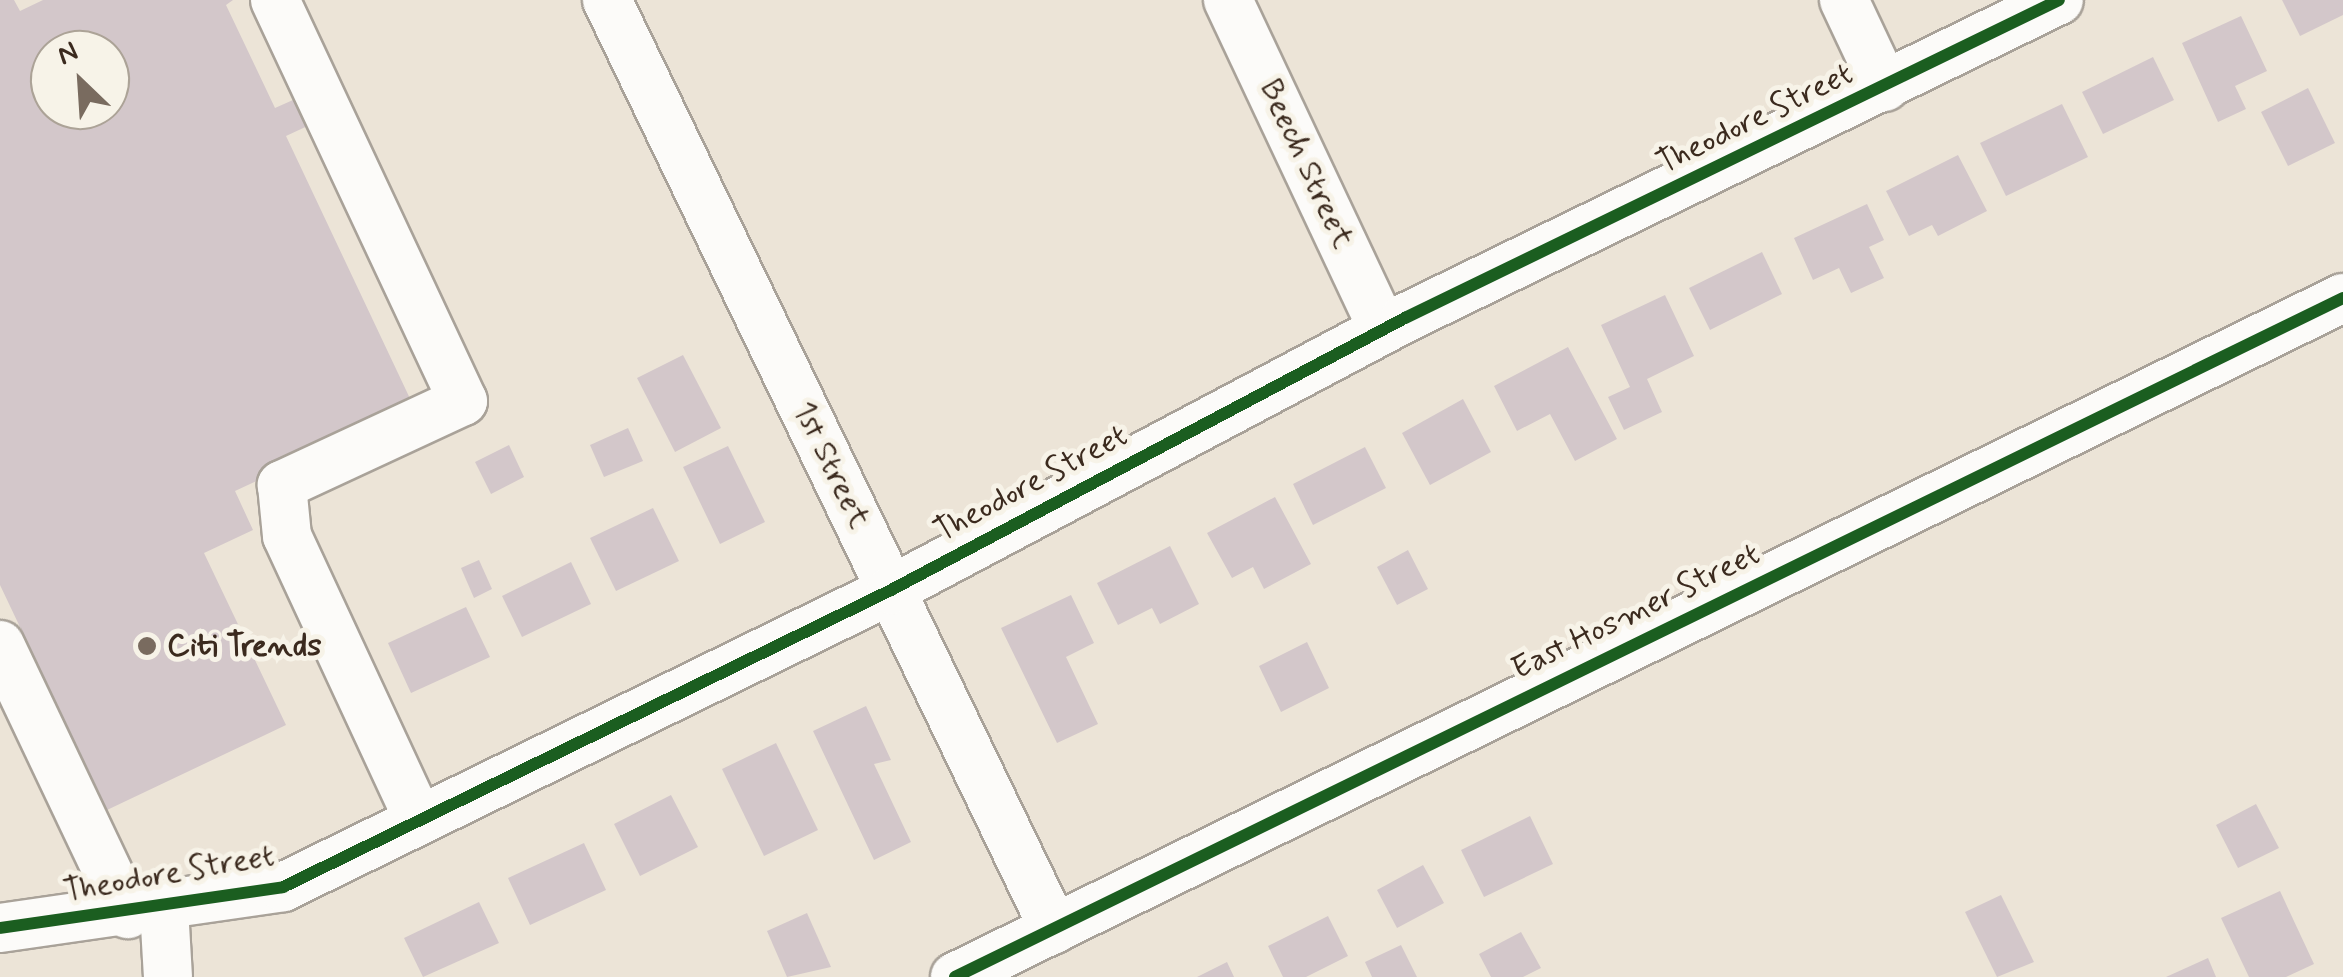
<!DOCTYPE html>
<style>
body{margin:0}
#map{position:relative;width:2343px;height:977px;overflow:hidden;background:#ece4d7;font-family:Mynerve,sans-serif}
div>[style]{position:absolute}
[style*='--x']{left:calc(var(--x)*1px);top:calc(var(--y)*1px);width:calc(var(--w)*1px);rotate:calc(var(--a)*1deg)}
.building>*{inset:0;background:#d3c7ca}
.roads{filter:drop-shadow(2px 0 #a9a299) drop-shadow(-2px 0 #a9a299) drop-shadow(0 2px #a9a299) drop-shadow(0 -2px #a9a299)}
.minor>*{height:48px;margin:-24px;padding:0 24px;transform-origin:24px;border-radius:24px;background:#fcfbf9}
.cycleway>*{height:12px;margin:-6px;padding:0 6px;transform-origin:6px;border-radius:6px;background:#1b5e20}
.dots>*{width:28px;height:28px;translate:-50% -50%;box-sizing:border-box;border:5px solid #f7f3e8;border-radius:50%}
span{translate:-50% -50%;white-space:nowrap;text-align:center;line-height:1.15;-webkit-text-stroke:10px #f7f3e8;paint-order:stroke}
.street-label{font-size:32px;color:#3b2a1e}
.poi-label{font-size:32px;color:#3b2a1e;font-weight:700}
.left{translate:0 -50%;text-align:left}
.north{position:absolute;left:30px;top:30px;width:100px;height:100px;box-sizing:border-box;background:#f7f3e8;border:2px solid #aca397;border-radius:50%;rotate:335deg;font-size:28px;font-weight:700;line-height:40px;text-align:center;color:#3b2a1e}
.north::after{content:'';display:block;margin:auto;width:35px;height:45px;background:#796b5f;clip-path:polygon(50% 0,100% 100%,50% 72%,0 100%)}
</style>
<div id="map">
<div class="building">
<div style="clip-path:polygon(evenodd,0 0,14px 0,20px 11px,43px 0,233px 0,226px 5px,275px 108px,302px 96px,314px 123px,286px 136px,414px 407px,235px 491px,253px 530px,204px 553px,286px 725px,107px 810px,0 585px,0 0,50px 50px,110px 50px,110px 110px,50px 110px,50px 50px)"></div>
<div style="clip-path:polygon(2282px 0,2343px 0,2343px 15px,2300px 36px)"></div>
<div style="clip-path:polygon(2241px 16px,2267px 71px,2235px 86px,2246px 109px,2218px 122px,2182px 43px)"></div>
<div style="clip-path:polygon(2153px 57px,2174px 100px,2103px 134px,2082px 92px)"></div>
<div style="clip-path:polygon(2308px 88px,2335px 143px,2288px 166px,2261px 112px)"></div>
<div style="clip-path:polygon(2062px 104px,2088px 157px,2006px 196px,1980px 143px)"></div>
<div style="clip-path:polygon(1958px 155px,1987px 211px,1938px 236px,1932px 225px,1909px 236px,1886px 191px)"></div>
<div style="clip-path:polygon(1867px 204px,1884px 240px,1869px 247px,1884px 278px,1851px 293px,1839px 268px,1813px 280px,1794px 238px)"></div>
<div style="clip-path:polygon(1762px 252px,1782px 294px,1710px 330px,1689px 288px)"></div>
<div style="clip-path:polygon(1665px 295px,1694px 356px,1647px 379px,1662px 412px,1624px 430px,1608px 397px,1630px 387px,1601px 325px)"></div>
<div style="clip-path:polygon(1568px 347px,1617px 439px,1575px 461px,1550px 414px,1517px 431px,1494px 386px)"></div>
<div style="clip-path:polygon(683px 355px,721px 428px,675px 452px,637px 378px)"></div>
<div style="clip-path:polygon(1463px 399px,1491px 452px,1430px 485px,1402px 433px)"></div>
<div style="clip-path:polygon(628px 428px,643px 461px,604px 477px,590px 445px)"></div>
<div style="clip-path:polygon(509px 445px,524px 477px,491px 494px,475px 462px)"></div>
<div style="clip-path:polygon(728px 446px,765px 522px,720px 544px,683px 467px)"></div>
<div style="clip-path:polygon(1365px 447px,1386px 488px,1313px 525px,1293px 484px)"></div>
<div style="clip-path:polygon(1275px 497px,1311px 564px,1264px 589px,1253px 567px,1232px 578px,1207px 533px)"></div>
<div style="clip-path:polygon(653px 508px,679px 561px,616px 591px,590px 538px)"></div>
<div style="clip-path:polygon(1170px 546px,1199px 604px,1160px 624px,1152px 608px,1118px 625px,1097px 583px)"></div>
<div style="clip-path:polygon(1408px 550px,1428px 589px,1397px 605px,1377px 567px)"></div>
<div style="clip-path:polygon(479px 560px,492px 589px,474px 598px,461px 568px)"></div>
<div style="clip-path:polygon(571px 562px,591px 604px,522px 637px,502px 596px)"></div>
<div style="clip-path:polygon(1071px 595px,1094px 643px,1066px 657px,1098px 724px,1057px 743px,1001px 628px)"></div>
<div style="clip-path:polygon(466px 607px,490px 657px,411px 693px,388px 643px)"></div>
<div style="clip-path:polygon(1307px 642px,1329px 688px,1281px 712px,1259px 666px)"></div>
<div style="clip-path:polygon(866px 706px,891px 760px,874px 764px,911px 842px,874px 860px,813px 731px)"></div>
<div style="clip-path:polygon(776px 743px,818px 830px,764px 856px,722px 769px)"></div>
<div style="clip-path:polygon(671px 795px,698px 847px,640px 876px,614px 824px)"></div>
<div style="clip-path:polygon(2256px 804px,2279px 848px,2238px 868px,2216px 825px)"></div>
<div style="clip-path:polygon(1530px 816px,1553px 864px,1484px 897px,1461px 850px)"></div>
<div style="clip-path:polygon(584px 843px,606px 890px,530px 925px,508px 878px)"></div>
<div style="clip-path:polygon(1423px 865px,1444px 903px,1397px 928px,1377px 890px)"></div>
<div style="clip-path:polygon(2280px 891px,2314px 964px,2286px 977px,2249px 977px,2221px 918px)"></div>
<div style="clip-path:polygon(2001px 895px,2034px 962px,1997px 977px,1965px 912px)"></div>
<div style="clip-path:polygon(479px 902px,499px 943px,423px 977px,404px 938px)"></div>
<div style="clip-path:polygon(807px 913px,831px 967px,787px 977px,767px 931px)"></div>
<div style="clip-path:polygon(1328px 916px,1348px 956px,1306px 977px,1283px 977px,1268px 946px)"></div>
<div style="clip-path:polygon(1521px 932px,1541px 968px,1523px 977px,1491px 977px,1479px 954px)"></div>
<div style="clip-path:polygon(1401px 945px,1417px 977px,1372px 977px,1365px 962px)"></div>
<div style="clip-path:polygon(2208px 958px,2216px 977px,2166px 977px)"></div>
<div style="clip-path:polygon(1227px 962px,1234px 977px,1197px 977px)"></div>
</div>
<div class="roads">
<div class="minor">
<div style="--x:275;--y:0;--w:443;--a:64.9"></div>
<div style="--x:463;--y:401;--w:200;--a:155.1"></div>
<div style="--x:282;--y:485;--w:51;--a:84.4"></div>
<div style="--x:287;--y:536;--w:313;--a:65.1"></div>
<div style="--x:607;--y:0;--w:1031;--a:64.3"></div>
<div style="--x:1228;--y:0;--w:364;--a:64.8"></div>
<div style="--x:1844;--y:0;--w:96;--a:64.8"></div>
<div style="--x:0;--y:645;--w:298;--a:64.6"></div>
<div style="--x:164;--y:908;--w:69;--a:86.7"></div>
<div style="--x:0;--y:928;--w:286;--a:-8.2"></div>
<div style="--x:283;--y:887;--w:677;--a:-26.03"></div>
<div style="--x:891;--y:590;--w:582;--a:-27.89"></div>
<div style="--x:1405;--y:318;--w:727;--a:-25.93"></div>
<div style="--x:955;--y:977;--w:1545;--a:-26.07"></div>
</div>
</div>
<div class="cycleway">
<div style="--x:0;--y:928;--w:286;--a:-8.2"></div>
<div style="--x:283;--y:887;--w:677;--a:-26.03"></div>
<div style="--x:891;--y:590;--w:582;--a:-27.89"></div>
<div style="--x:1405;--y:318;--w:727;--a:-25.93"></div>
<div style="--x:955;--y:977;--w:1545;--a:-26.07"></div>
</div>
<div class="dots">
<div style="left:147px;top:646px;background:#796b5f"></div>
</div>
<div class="street-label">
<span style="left:1755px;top:119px;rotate:-26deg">Theodore Street</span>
<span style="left:1306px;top:164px;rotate:65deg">Beech Street</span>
<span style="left:831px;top:465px;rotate:64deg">1st Street</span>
<span style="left:1031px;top:484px;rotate:-28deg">Theodore Street</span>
<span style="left:1636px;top:612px;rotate:-26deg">East Hosmer Street</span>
<span style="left:169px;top:874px;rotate:-10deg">Theodore Street</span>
</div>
<div class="poi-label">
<span class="left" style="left:167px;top:646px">Citi Trends</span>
</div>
<div class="north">N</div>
</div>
